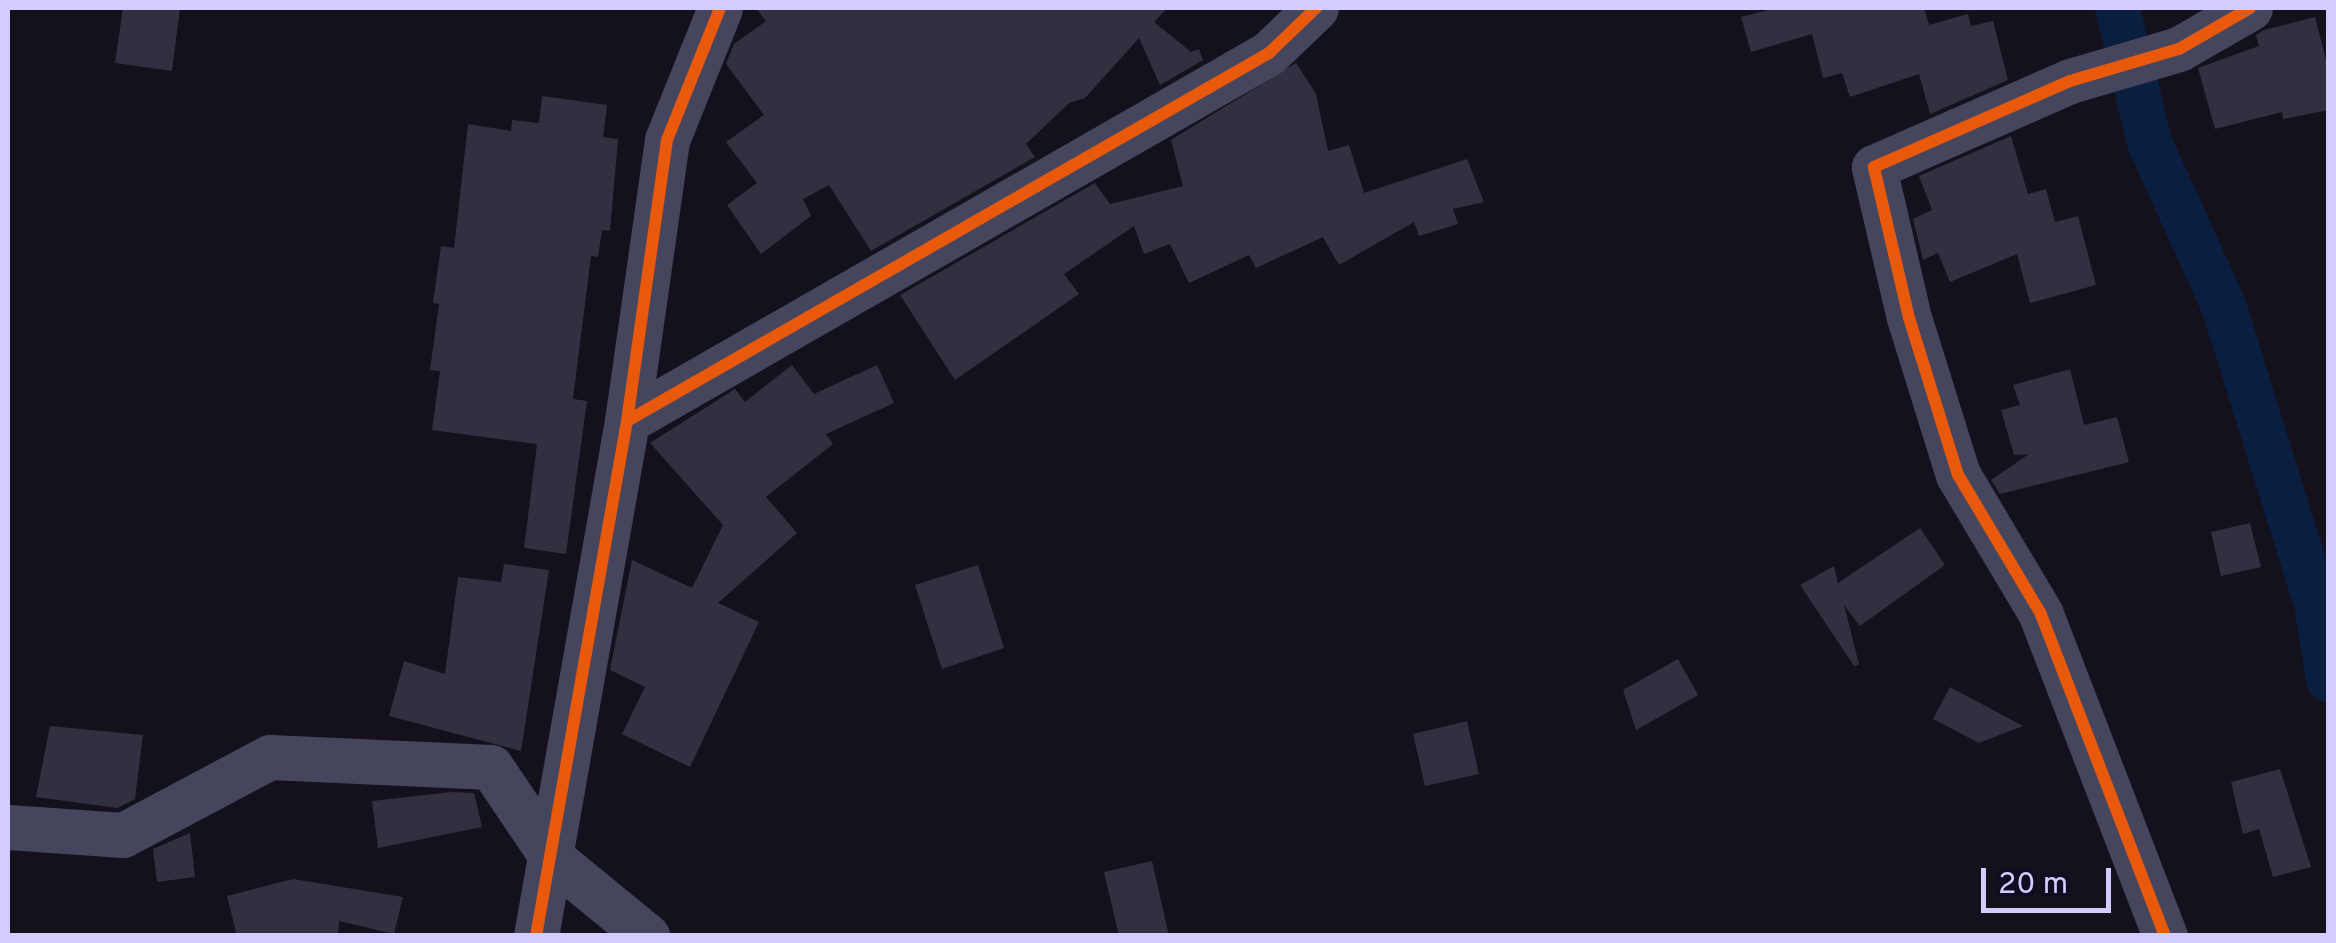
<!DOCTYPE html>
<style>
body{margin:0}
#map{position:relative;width:2336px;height:943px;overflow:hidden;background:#14111d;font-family:Overpass,sans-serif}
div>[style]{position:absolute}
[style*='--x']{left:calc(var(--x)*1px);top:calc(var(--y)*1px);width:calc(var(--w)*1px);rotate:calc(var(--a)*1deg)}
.canal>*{height:45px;margin:-22.5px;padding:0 22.5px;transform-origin:22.5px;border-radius:22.5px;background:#0a1e40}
.building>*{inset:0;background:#322f40}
.minor>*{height:45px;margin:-22.5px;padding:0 22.5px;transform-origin:22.5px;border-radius:22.5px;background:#46455e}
.cycleway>*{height:12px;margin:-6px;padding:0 6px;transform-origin:6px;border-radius:6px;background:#e8590c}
span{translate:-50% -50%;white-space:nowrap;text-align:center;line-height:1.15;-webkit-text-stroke:10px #100c22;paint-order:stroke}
.frame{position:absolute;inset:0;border:10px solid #d3cdff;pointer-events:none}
.scale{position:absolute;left:1981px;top:868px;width:130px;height:45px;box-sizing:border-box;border:5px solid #d3cdff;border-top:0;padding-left:12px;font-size:30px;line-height:35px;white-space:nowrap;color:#d3cdff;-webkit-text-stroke:8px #100c22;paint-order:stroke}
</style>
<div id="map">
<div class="canal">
<div style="--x:2117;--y:8;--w:138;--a:76.6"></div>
<div style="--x:2149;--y:142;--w:179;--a:65.6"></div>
<div style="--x:2223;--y:305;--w:313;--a:72.7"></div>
<div style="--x:2316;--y:604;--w:76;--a:80.9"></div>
</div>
<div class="building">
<div style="clip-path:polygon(123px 8px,180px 8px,172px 71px,115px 63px)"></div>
<div style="clip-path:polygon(756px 8px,1167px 8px,1154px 22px,1191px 52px,1199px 49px,1203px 60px,1160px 85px,1139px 38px,1085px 98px,1069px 103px,1026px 144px,1035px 157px,871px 251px,829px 185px,803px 199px,811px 216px,761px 254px,727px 205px,757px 183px,726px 142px,764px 115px,726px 64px,734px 44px,766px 21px)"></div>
<div style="clip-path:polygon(1776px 8px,1924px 8px,1929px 25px,1968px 14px,1971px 26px,1993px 21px,2008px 80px,1930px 114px,1919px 74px,1850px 97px,1842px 73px,1823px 78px,1812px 34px,1751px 52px,1741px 17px)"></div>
<div style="clip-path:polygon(2315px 17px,2328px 68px,2328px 110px,2283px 119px,2282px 112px,2215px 129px,2198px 68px,2259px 46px,2256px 35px,2264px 30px)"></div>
<div style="clip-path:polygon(1296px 63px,1316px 94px,1328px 151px,1349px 145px,1364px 193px,1467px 159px,1484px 202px,1453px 209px,1458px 224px,1419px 236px,1414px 222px,1339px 265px,1323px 237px,1256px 268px,1249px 255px,1189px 283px,1170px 244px,1144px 254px,1134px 226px,1064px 274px,1079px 294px,955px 380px,900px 295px,1095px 183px,1110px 204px,1183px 186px,1171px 140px)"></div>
<div style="clip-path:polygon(542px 96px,607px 105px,603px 137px,618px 139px,610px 231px,602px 230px,598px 257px,591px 256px,573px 399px,587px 401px,566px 554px,524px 548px,537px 444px,432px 430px,440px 371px,430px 370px,439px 304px,433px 303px,441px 246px,454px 248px,468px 124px,511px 131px,512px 120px,539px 123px)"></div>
<div style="clip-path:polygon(2011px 136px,2028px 194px,2046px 189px,2055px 222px,2078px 216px,2096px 285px,2030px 303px,2017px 254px,1950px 282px,1938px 253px,1923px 260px,1913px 219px,1932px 210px,1919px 176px)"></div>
<div style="clip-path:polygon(792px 365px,814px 394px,877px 365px,894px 403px,826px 434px,833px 444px,766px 497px,797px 533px,718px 603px,759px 622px,690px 767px,622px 734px,645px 687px,610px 670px,632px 560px,692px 588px,723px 525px,650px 443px,735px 389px,745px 402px)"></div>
<div style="clip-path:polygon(2070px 369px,2084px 425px,2117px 417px,2129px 462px,2000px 494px,1991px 480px,2029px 454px,2014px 455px,2001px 410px,2020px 405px,2013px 385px)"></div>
<div style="clip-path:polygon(2250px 523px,2261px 567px,2221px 576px,2211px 532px)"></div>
<div style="clip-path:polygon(1920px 528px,1945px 565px,1860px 626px,1844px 605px,1859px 664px,1854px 666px,1800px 585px,1834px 566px,1838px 583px)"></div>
<div style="clip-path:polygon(504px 564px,549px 570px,521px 751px,389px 716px,404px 661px,445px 674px,458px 577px,501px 582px)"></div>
<div style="clip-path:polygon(978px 565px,1004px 648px,942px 669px,915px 585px)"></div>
<div style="clip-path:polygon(1678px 659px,1698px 695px,1636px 730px,1623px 690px)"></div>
<div style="clip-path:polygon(1950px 687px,2023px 726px,1979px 743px,1933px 719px)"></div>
<div style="clip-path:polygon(1467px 721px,1479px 774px,1425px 786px,1413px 734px)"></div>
<div style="clip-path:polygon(50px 726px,143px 735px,135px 799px,117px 808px,36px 797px)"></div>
<div style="clip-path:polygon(2280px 769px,2311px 867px,2273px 877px,2259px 829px,2243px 834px,2231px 782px)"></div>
<div style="clip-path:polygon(452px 792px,474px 793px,482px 827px,378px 848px,372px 801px)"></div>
<div style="clip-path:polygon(190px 833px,195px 877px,157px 882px,153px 849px)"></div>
<div style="clip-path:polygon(1152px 861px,1169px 936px,1119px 936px,1104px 872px)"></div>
<div style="clip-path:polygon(293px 879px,403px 897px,394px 934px,339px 921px,338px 936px,237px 936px,227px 896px)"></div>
</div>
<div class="minor">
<div style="--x:627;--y:421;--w:740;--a:-29.82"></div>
<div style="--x:1269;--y:53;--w:65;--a:-43.8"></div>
<div style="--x:8;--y:827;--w:115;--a:4"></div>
<div style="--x:123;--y:835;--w:166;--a:-28"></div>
<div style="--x:270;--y:757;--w:221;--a:2.6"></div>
<div style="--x:491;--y:767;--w:111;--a:56"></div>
<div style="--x:553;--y:859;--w:122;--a:39.3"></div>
<div style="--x:536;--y:936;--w:523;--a:-79.98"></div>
<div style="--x:627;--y:421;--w:284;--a:-81.9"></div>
<div style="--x:667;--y:140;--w:142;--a:-68.1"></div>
<div style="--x:2165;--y:936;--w:345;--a:-111.1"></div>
<div style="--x:2041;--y:614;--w:162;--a:-120.8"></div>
<div style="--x:1958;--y:475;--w:164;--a:-107.3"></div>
<div style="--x:1909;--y:318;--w:155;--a:-103.1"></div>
<div style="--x:1874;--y:167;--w:214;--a:-23.7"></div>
<div style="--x:2070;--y:81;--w:114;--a:-16.4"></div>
<div style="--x:2179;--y:49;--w:82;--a:-30"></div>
</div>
<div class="cycleway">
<div style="--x:627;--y:421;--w:740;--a:-29.82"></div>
<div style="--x:1269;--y:53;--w:65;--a:-43.8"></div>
<div style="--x:536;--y:936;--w:523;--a:-79.98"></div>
<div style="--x:627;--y:421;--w:284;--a:-81.9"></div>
<div style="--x:667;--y:140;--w:142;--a:-68.1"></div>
<div style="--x:2165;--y:936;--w:345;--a:-111.1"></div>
<div style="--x:2041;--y:614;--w:162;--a:-120.8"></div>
<div style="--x:1958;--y:475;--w:164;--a:-107.3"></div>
<div style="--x:1909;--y:318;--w:155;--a:-103.1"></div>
<div style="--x:1874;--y:167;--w:214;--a:-23.7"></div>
<div style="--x:2070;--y:81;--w:114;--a:-16.4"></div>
<div style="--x:2179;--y:49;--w:82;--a:-30"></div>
</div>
<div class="frame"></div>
<div class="scale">20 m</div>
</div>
